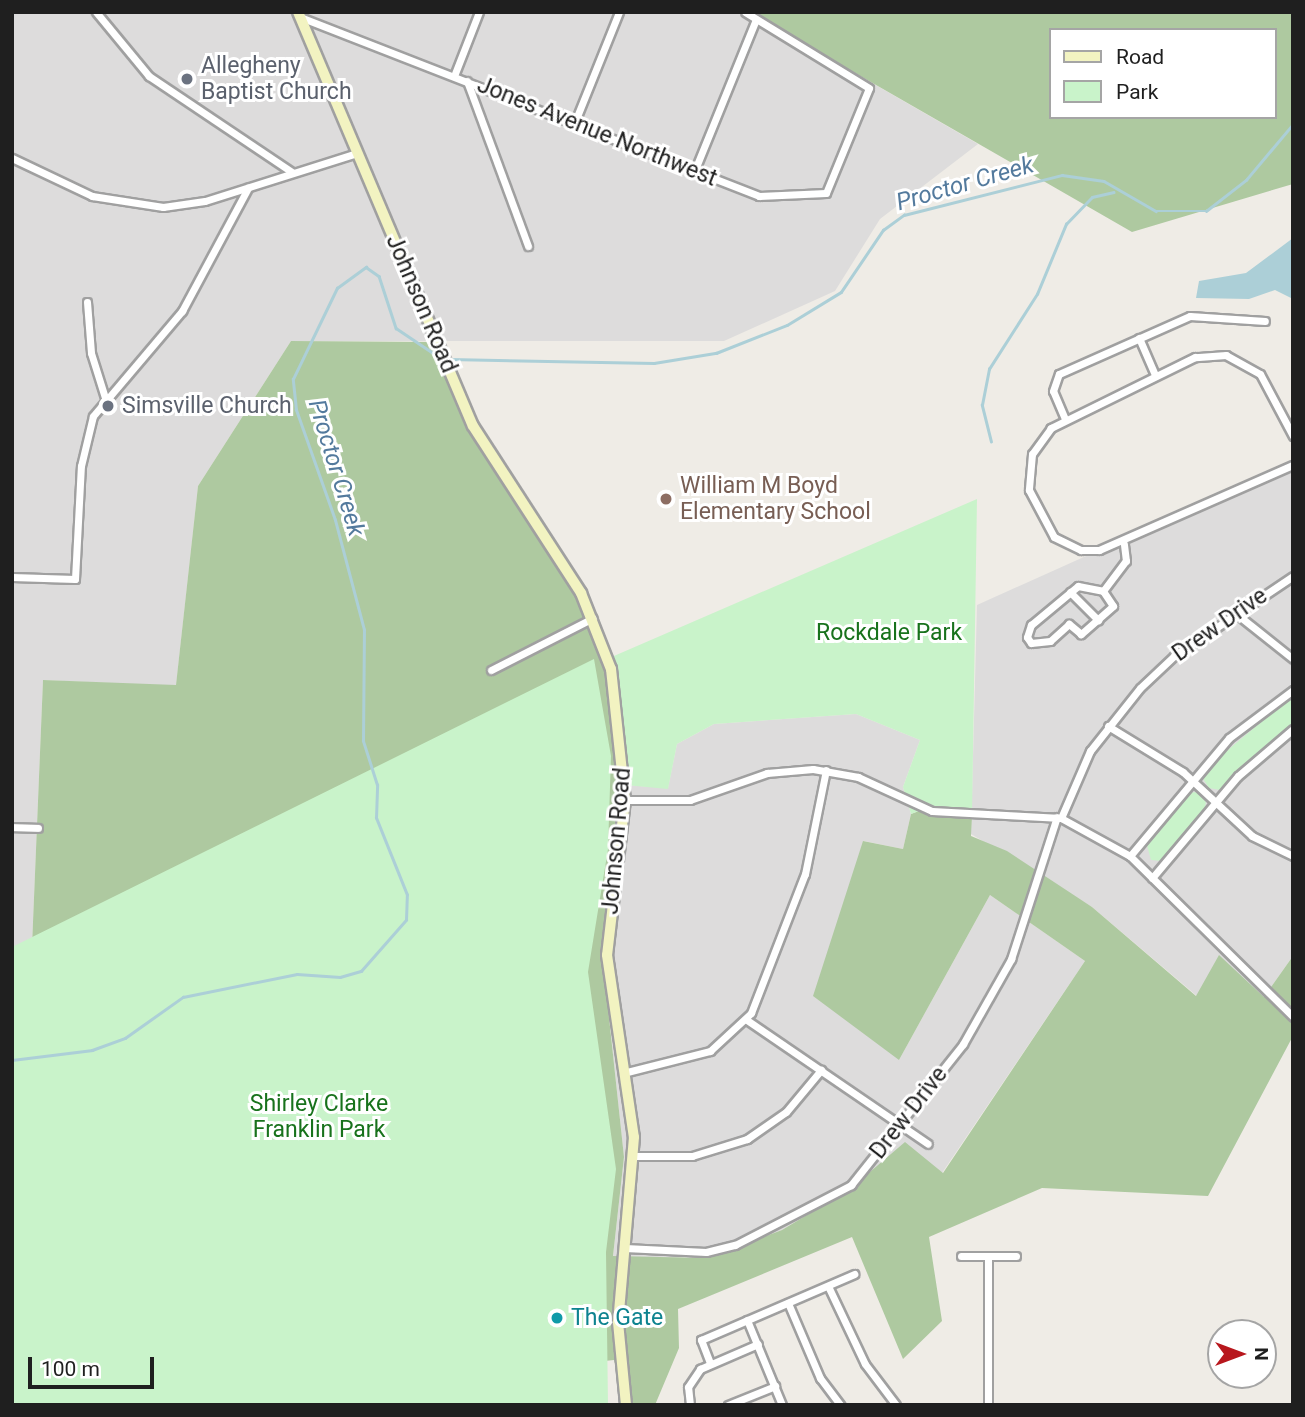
<!DOCTYPE html>
<style>
body{margin:0}
#map{position:relative;width:1305px;height:1417px;overflow:hidden;background:#efece6;font-family:Roboto,sans-serif}
div>[style]{position:absolute}
[style*='--x']{left:calc(var(--x)*1px);top:calc(var(--y)*1px);width:calc(var(--w)*1px);rotate:calc(var(--a)*1deg)}
.residential>*{inset:0;background:#dddcdc}
.forest>*{inset:0;background:#aec9a0}
.park>*{inset:0;background:#c9f3ca}
.water>*{inset:0;background:#accfd7}
.stream>*{height:2.5px;margin:-1.25px;padding:0 1.25px;transform-origin:1.25px;border-radius:1.25px;background:#accfd7}
.roads{filter:drop-shadow(2px 0 #a0a0a0) drop-shadow(-2px 0 #a0a0a0) drop-shadow(0 2px #a0a0a0) drop-shadow(0 -2px #a0a0a0)}
.street>*{height:7px;margin:-3.5px;padding:0 3.5px;transform-origin:3.5px;border-radius:3.5px;background:#fff}
.secondary>*{height:10px;margin:-5px;padding:0 5px;transform-origin:5px;border-radius:5px;background:#f2f3c1}
.dots>*{width:19px;height:19px;translate:-50% -50%;box-sizing:border-box;border:4px solid #fff;border-radius:50%}
span{translate:-50% -50%;white-space:nowrap;text-align:center;line-height:1.15;-webkit-text-stroke:6px #fff;paint-order:stroke}
.worship-label{font-size:23px;color:#5b616d}
.left{translate:0 -50%;text-align:left}
.street-label{font-size:23px;color:#1f1f1f}
.education-label{font-size:23px;color:#785e54}
.park-label{font-size:23px;color:#18721c}
.culture-label{font-size:23px;color:#0d838f}
.water-label{font-size:24px;color:#537a9d;font-style:italic}
.frame{position:absolute;inset:0;border:14px solid #1f1f1f;pointer-events:none}
.legend{position:absolute;left:1049px;top:28px;width:228px;height:91px;box-sizing:border-box;background:#fff;border:2px solid #a5a5a5;margin:0;padding:9px 12px;list-style:none;font-size:21px;color:#1f1f1f}
.legend li{display:flex;align-items:center;gap:14px;height:35px}
.legend b{width:35px;border:2px solid #a5a5a5}
.north{position:absolute;left:1207px;top:1319px;width:70px;height:70px;box-sizing:border-box;background:#fff;border:2px solid #a5a5a5;border-radius:50%;rotate:90deg;font-size:19px;font-weight:700;line-height:28px;text-align:center;color:#1f1f1f}
.north::after{content:'';display:block;margin:auto;width:24px;height:32px;background:#b8171d;clip-path:polygon(50% 0,100% 100%,50% 72%,0 100%)}
.scale{position:absolute;left:28px;top:1357px;width:126px;height:32px;box-sizing:border-box;border:4px solid #1f1f1f;border-top:0;padding-left:9px;font-size:21px;line-height:24px;white-space:nowrap;color:#1f1f1f;-webkit-text-stroke:5px #fff;paint-order:stroke}
</style>
<div id="map">
<div class="residential">
<div style="clip-path:polygon(12px 12px,749px 12px,978px 144px,880px 219px,835px 291px,724px 341px,291px 341px,198px 486px,176px 686px,43px 680px,32px 946px,12px 946px)"></div>
<div style="clip-path:polygon(1293px 463px,1293px 956px,1264px 997px,1197px 996px,1092px 907px,971px 834px,977px 605px)"></div>
<div style="clip-path:polygon(856px 714px,920px 740px,903px 787px,911px 814px,903px 849px,864px 841px,899px 1060px,990px 895px,1085px 961px,942px 1173px,850px 1189px,782px 1230px,707px 1258px,613px 1257px,624px 1157px,604px 971px,625px 785px,668px 788px,677px 744px,714px 724px)"></div>
</div>
<div class="forest">
<div style="clip-path:polygon(evenodd,749px 12px,1293px 12px,1293px 184px,1132px 232px,749px 12px,1051px 30px,1275px 30px,1275px 117px,1051px 117px,1051px 30px)"></div>
<div style="clip-path:polygon(291px 341px,433px 342px,457px 398px,553px 544px,607px 658px,627px 748px,604px 971px,624px 1157px,613px 1256px,707px 1258px,782px 1230px,850px 1189px,905px 1142px,943px 1173px,1085px 961px,990px 895px,899px 1060px,813px 996px,863px 841px,903px 849px,911px 814px,924px 809px,972px 816px,971px 836px,1007px 851px,1092px 907px,1196px 996px,1219px 955px,1264px 997px,1293px 956px,1293px 1036px,1208px 1196px,1042px 1188px,929px 1237px,942px 1321px,903px 1359px,852px 1237px,678px 1309px,679px 1348px,655px 1405px,626px 1405px,614px 1360px,433px 1379px,12px 1101px,12px 946px,32px 946px,43px 680px,176px 685px,198px 486px)"></div>
</div>
<div class="park">
<div style="clip-path:polygon(977px 499px,972px 816px,924px 809px,911px 814px,903px 787px,920px 740px,856px 714px,714px 724px,677px 744px,668px 789px,625px 785px,622px 708px,607px 659px)"></div>
<div style="clip-path:polygon(594px 659px,611px 756px,608px 849px,588px 972px,616px 1169px,606px 1252px,608px 1405px,12px 1405px,12px 947px)"></div>
<div style="clip-path:polygon(1293px 695px,1293px 722px,1220px 790px,1209px 788px,1202px 777px,1209px 766px)"></div>
<div style="clip-path:polygon(1197px 792px,1206px 802px,1204px 811px,1162px 861px,1151px 860px,1146px 842px,1186px 793px)"></div>
</div>
<div class="water">
<div style="clip-path:polygon(1293px 238px,1293px 299px,1275px 290px,1249px 299px,1196px 298px,1199px 281px,1246px 273px)"></div>
</div>
<div class="stream">
<div style="--x:449;--y:359;--w:205;--a:1.1"></div>
<div style="--x:654;--y:363;--w:63;--a:-9.2"></div>
<div style="--x:716;--y:353;--w:76;--a:-21.5"></div>
<div style="--x:787;--y:325;--w:63;--a:-31.4"></div>
<div style="--x:841;--y:292;--w:75;--a:-55.9"></div>
<div style="--x:883;--y:230;--w:26;--a:-36"></div>
<div style="--x:904;--y:215;--w:163;--a:-14.2"></div>
<div style="--x:1062;--y:175;--w:42;--a:8.1"></div>
<div style="--x:1104;--y:181;--w:60;--a:30"></div>
<div style="--x:1156;--y:211;--w:50;--a:0"></div>
<div style="--x:1206;--y:211;--w:51;--a:-37.8"></div>
<div style="--x:1246;--y:180;--w:73;--a:-50"></div>
<div style="--x:991;--y:442;--w:38;--a:-104"></div>
<div style="--x:982;--y:405;--w:37;--a:-79"></div>
<div style="--x:989;--y:369;--w:89;--a:-57.4"></div>
<div style="--x:1037;--y:294;--w:76;--a:-67.5"></div>
<div style="--x:1066;--y:224;--w:37;--a:-46"></div>
<div style="--x:1092;--y:197;--w:22;--a:-13"></div>
<div style="--x:12;--y:1060;--w:81;--a:-7.1"></div>
<div style="--x:92;--y:1050;--w:35;--a:-20"></div>
<div style="--x:125;--y:1038;--w:71;--a:-35.3"></div>
<div style="--x:183;--y:997;--w:116;--a:-11.4"></div>
<div style="--x:297;--y:974;--w:43;--a:4"></div>
<div style="--x:340;--y:977;--w:22;--a:-16"></div>
<div style="--x:361;--y:971;--w:68;--a:-48.6"></div>
<div style="--x:406;--y:920;--w:25;--a:-88"></div>
<div style="--x:407;--y:895;--w:83;--a:-111.9"></div>
<div style="--x:376;--y:818;--w:33;--a:-88"></div>
<div style="--x:377;--y:785;--w:46;--a:-107.7"></div>
<div style="--x:363;--y:741;--w:111;--a:-89.5"></div>
<div style="--x:364;--y:630;--w:114;--a:-104.8"></div>
<div style="--x:335;--y:520;--w:117;--a:-109.5"></div>
<div style="--x:296;--y:410;--w:31;--a:-96"></div>
<div style="--x:293;--y:379;--w:101;--a:-64.2"></div>
<div style="--x:337;--y:288;--w:36;--a:-36"></div>
<div style="--x:366;--y:267;--w:16;--a:35"></div>
<div style="--x:379;--y:276;--w:55;--a:71.9"></div>
<div style="--x:396;--y:328;--w:52;--a:34"></div>
</div>
<div class="roads">
<div class="street">
<div style="--x:96;--y:12;--w:83;--a:50.4"></div>
<div style="--x:149;--y:76;--w:172;--a:33.9"></div>
<div style="--x:300;--y:17;--w:493;--a:21.3"></div>
<div style="--x:759;--y:196;--w:67;--a:-2.6"></div>
<div style="--x:826;--y:193;--w:113;--a:-67.7"></div>
<div style="--x:869;--y:88;--w:145;--a:-148.5"></div>
<div style="--x:454;--y:76;--w:69;--a:-68.7"></div>
<div style="--x:467;--y:81;--w:176;--a:69.7"></div>
<div style="--x:574;--y:124;--w:121;--a:-68.1"></div>
<div style="--x:12;--y:158;--w:89;--a:25.4"></div>
<div style="--x:92;--y:196;--w:72;--a:8.8"></div>
<div style="--x:163;--y:207;--w:42;--a:-8.1"></div>
<div style="--x:205;--y:201;--w:159;--a:-17.5"></div>
<div style="--x:694;--y:172;--w:165;--a:-67.9"></div>
<div style="--x:87;--y:302;--w:51;--a:85.5"></div>
<div style="--x:91;--y:353;--w:50;--a:72.6"></div>
<div style="--x:1139;--y:338;--w:40;--a:66.6"></div>
<div style="--x:1065;--y:419;--w:30;--a:-113"></div>
<div style="--x:1053;--y:391;--w:18;--a:-71"></div>
<div style="--x:1059;--y:374;--w:143;--a:-23.9"></div>
<div style="--x:1190;--y:316;--w:75;--a:3.8"></div>
<div style="--x:1293;--y:436;--w:70;--a:-118"></div>
<div style="--x:1260;--y:374;--w:39;--a:-151"></div>
<div style="--x:1226;--y:355;--w:31;--a:176"></div>
<div style="--x:1195;--y:357;--w:161;--a:153.8"></div>
<div style="--x:1051;--y:428;--w:32;--a:126"></div>
<div style="--x:1032;--y:454;--w:36;--a:95"></div>
<div style="--x:1029;--y:490;--w:53;--a:62"></div>
<div style="--x:1054;--y:537;--w:30;--a:26"></div>
<div style="--x:1081;--y:550;--w:18;--a:0"></div>
<div style="--x:1099;--y:550;--w:212;--a:-23.7"></div>
<div style="--x:12;--y:577;--w:63;--a:1.8"></div>
<div style="--x:75;--y:579;--w:113;--a:-87"></div>
<div style="--x:81;--y:466;--w:51;--a:-76.5"></div>
<div style="--x:93;--y:416;--w:138;--a:-49.7"></div>
<div style="--x:182;--y:311;--w:140;--a:-61.8"></div>
<div style="--x:1103;--y:591;--w:18;--a:56"></div>
<div style="--x:1113;--y:606;--w:43;--a:138.8"></div>
<div style="--x:1081;--y:634;--w:16;--a:-140"></div>
<div style="--x:1069;--y:624;--w:25;--a:138"></div>
<div style="--x:1050;--y:641;--w:19;--a:174"></div>
<div style="--x:1031;--y:643;--w:7;--a:-124"></div>
<div style="--x:1027;--y:637;--w:13;--a:-72"></div>
<div style="--x:1031;--y:625;--w:61;--a:-39.7"></div>
<div style="--x:1078;--y:586;--w:25;--a:11"></div>
<div style="--x:1103;--y:591;--w:38;--a:-53"></div>
<div style="--x:1126;--y:561;--w:17;--a:-97"></div>
<div style="--x:1070;--y:592;--w:40;--a:45"></div>
<div style="--x:1234;--y:612;--w:75;--a:38.5"></div>
<div style="--x:491;--y:670;--w:114;--a:-27"></div>
<div style="--x:1108;--y:726;--w:88;--a:31.5"></div>
<div style="--x:1183;--y:772;--w:94;--a:42.8"></div>
<div style="--x:1252;--y:836;--w:46;--a:26"></div>
<div style="--x:625;--y:800;--w:65;--a:0"></div>
<div style="--x:690;--y:800;--w:82;--a:-19.3"></div>
<div style="--x:767;--y:773;--w:46;--a:-5"></div>
<div style="--x:813;--y:769;--w:46;--a:10.1"></div>
<div style="--x:858;--y:777;--w:81;--a:24.7"></div>
<div style="--x:932;--y:811;--w:129;--a:3.1"></div>
<div style="--x:1061;--y:818;--w:79;--a:28.8"></div>
<div style="--x:1130;--y:856;--w:229;--a:44.6"></div>
<div style="--x:1061;--y:818;--w:73;--a:-66.6"></div>
<div style="--x:1090;--y:751;--w:80;--a:-51.6"></div>
<div style="--x:1140;--y:688;--w:47;--a:-43.3"></div>
<div style="--x:1174;--y:656;--w:143;--a:-33.9"></div>
<div style="--x:12;--y:827;--w:26;--a:2"></div>
<div style="--x:1130;--y:856;--w:154;--a:-50"></div>
<div style="--x:1229;--y:738;--w:80;--a:-36.9"></div>
<div style="--x:1152;--y:878;--w:133;--a:-49.9"></div>
<div style="--x:1238;--y:776;--w:72;--a:-40.5"></div>
<div style="--x:747;--y:1020;--w:219;--a:34.4"></div>
<div style="--x:627;--y:1072;--w:86;--a:-14.2"></div>
<div style="--x:710;--y:1051;--w:56;--a:-42.8"></div>
<div style="--x:751;--y:1013;--w:149;--a:-68.8"></div>
<div style="--x:805;--y:874;--w:106;--a:-78.6"></div>
<div style="--x:634;--y:1156;--w:58;--a:0"></div>
<div style="--x:692;--y:1156;--w:58;--a:-17.2"></div>
<div style="--x:747;--y:1139;--w:47;--a:-34.7"></div>
<div style="--x:786;--y:1112;--w:55;--a:-50.2"></div>
<div style="--x:625;--y:1248;--w:81;--a:2.8"></div>
<div style="--x:706;--y:1252;--w:30;--a:-14"></div>
<div style="--x:735;--y:1245;--w:131;--a:-27.3"></div>
<div style="--x:851;--y:1185;--w:180;--a:-51.5"></div>
<div style="--x:963;--y:1044;--w:98;--a:-60.5"></div>
<div style="--x:1011;--y:959;--w:149;--a:-72.1"></div>
<div style="--x:961;--y:1256;--w:55;--a:0"></div>
<div style="--x:828;--y:1286;--w:86;--a:64.6"></div>
<div style="--x:865;--y:1364;--w:51;--a:52.9"></div>
<div style="--x:788;--y:1303;--w:82;--a:66.9"></div>
<div style="--x:820;--y:1378;--w:34;--a:53"></div>
<div style="--x:747;--y:1320;--w:92;--a:67.6"></div>
<div style="--x:710;--y:1363;--w:25;--a:-111"></div>
<div style="--x:701;--y:1340;--w:167;--a:-23.3"></div>
<div style="--x:690;--y:1405;--w:18;--a:-96"></div>
<div style="--x:688;--y:1387;--w:22;--a:-56"></div>
<div style="--x:700;--y:1369;--w:63;--a:-23.3"></div>
<div style="--x:728;--y:1405;--w:51;--a:-22"></div>
<div style="--x:988;--y:1405;--w:149;--a:-90"></div>
</div>
<div class="secondary">
<div style="--x:298;--y:12;--w:449;--a:67.1"></div>
<div style="--x:473;--y:426;--w:199;--a:57.1"></div>
<div style="--x:581;--y:593;--w:82;--a:68.5"></div>
<div style="--x:611;--y:669;--w:132;--a:83.9"></div>
<div style="--x:625;--y:800;--w:156;--a:96.6"></div>
<div style="--x:607;--y:955;--w:184;--a:81.6"></div>
<div style="--x:634;--y:1137;--w:186;--a:94.9"></div>
<div style="--x:618;--y:1322;--w:83;--a:84.5"></div>
</div>
</div>
<div class="dots">
<div style="left:187px;top:79px;background:#6b7280"></div>
<div style="left:108px;top:406px;background:#6b7280"></div>
<div style="left:666px;top:499px;background:#8d6e63"></div>
<div style="left:557px;top:1318px;background:#0f9aa8"></div>
</div>
<div class="worship-label">
<span class="left" style="left:201px;top:79px">Allegheny<br>Baptist Church</span>
<span class="left" style="left:122px;top:406px">Simsville Church</span>
</div>
<div class="street-label">
<span style="left:597px;top:132px;rotate:22deg">Jones Avenue Northwest</span>
<span style="left:421px;top:304px;rotate:67deg">Johnson Road</span>
<span style="left:1220px;top:625px;rotate:-35deg">Drew Drive</span>
<span style="left:617px;top:841px;rotate:-85deg">Johnson Road</span>
<span style="left:909px;top:1113px;rotate:-52deg">Drew Drive</span>
</div>
<div class="education-label">
<span class="left" style="left:680px;top:499px">William M Boyd<br>Elementary School</span>
</div>
<div class="park-label">
<span style="left:889px;top:633px">Rockdale Park</span>
<span style="left:319px;top:1117px">Shirley Clarke<br>Franklin Park</span>
</div>
<div class="culture-label">
<span class="left" style="left:571px;top:1318px">The Gate</span>
</div>
<div class="water-label">
<span style="left:965px;top:184px;rotate:-16deg">Proctor Creek</span>
<span style="left:336px;top:468px;rotate:73deg">Proctor Creek</span>
</div>
<div class="frame"></div>
<ul class="legend">
<li><b style="height:9px;background:#f2f3c1"></b>Road</li>
<li><b style="height:19px;background:#c9f3ca"></b>Park</li>
</ul>
<div class="north">N</div>
<div class="scale">100 m</div>
</div>
